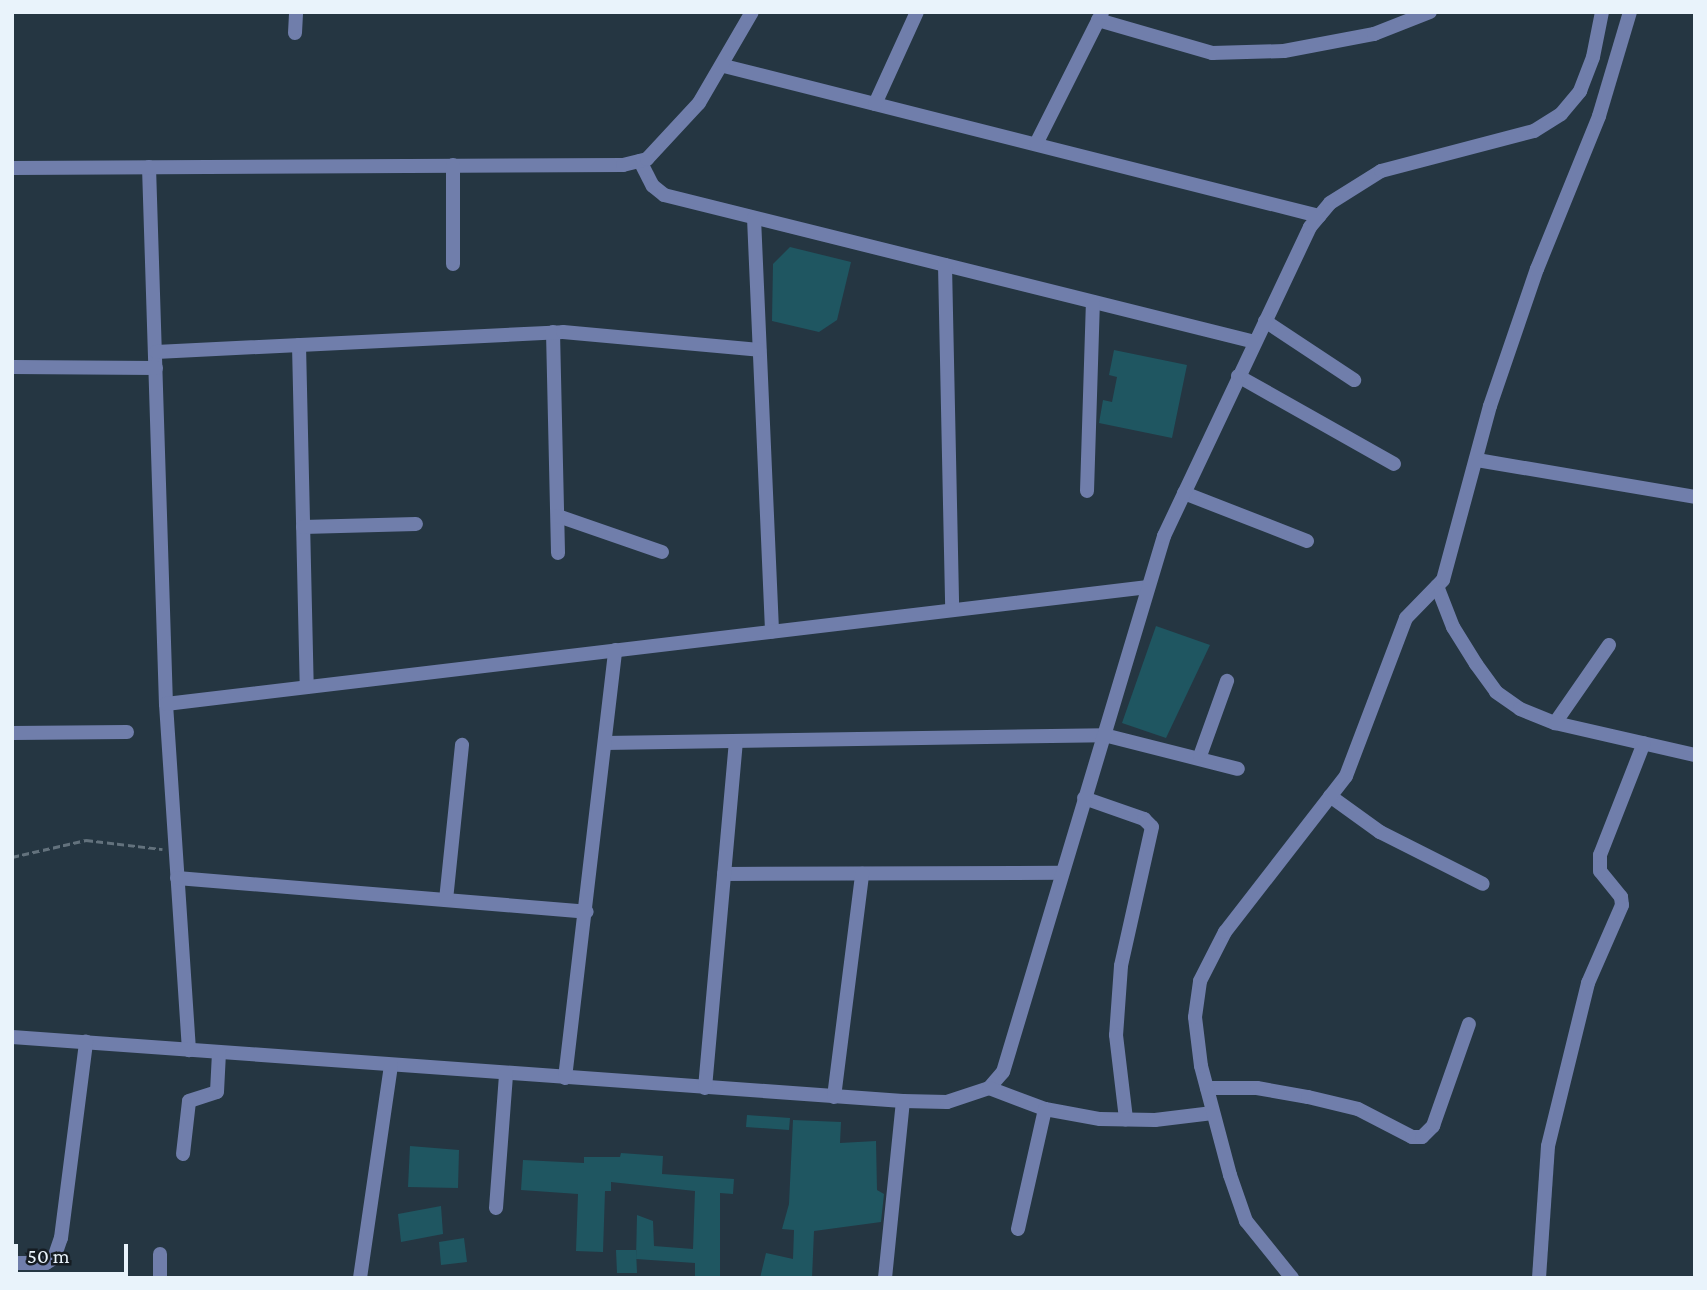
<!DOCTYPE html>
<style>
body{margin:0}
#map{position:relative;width:1707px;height:1290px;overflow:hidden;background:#253642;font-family:"Crimson Pro",serif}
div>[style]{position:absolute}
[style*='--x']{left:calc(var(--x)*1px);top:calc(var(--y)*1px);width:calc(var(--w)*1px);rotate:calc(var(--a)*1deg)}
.building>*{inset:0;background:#1f5661}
.path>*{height:2.5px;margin-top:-1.25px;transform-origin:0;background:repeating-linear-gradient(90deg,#63727d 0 7px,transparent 0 10.5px)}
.minor>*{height:14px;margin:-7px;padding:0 7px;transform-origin:7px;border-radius:7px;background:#707eab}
span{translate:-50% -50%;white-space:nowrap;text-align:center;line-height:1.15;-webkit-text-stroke:5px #151c22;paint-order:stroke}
.frame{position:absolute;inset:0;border:14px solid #e9f3fb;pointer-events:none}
.scale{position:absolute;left:14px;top:1244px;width:114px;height:32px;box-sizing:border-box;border:4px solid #e9f3fb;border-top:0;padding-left:9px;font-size:21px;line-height:24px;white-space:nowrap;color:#e9f3fb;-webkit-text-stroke:5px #151c22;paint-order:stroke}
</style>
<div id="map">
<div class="building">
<div style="clip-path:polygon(790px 247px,851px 262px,837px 320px,819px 332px,772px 321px,773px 264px)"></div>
<div style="clip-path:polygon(1114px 350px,1187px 365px,1172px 438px,1099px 423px,1103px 400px,1112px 402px,1117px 377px,1109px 375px)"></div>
<div style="clip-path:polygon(1156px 626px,1210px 645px,1166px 738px,1122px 723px)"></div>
<div style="clip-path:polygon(747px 1115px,790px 1118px,789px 1130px,746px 1127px)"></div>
<div style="clip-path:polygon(793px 1120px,841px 1122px,840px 1143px,876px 1141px,877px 1190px,884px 1194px,881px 1222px,814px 1231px,812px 1278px,760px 1278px,766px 1253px,793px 1259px,794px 1230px,782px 1229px,789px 1204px)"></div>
<div style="clip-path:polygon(410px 1146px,459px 1150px,458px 1188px,408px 1187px)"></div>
<div style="clip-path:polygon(621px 1153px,663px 1156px,662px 1174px,734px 1179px,733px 1194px,720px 1193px,720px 1278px,695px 1278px,695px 1263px,636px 1259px,637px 1215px,653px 1221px,654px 1246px,693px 1249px,695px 1191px,611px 1182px,611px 1191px,605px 1191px,603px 1252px,576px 1251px,578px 1194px,521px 1190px,523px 1160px,584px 1163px,584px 1157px,620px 1157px)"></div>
<div style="clip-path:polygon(441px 1206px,443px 1234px,401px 1242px,398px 1214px)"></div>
<div style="clip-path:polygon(464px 1238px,467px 1262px,441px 1265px,439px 1242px)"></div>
<div style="clip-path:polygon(616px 1250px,636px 1250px,637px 1273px,617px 1273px)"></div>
</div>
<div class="path">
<div style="--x:12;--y:857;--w:76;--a:-12.9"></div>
<div style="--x:86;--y:840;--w:77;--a:6.8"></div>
</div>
<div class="minor">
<div style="--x:1098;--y:20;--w:119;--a:16.1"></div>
<div style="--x:1212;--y:53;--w:72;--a:-1.6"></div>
<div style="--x:1284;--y:51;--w:92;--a:-10.7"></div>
<div style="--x:1374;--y:34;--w:60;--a:-21.4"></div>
<div style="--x:295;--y:33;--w:21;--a:-87"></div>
<div style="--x:724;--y:66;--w:614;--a:14.15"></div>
<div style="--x:875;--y:104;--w:101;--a:-65.5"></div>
<div style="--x:1036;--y:144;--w:147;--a:-63.3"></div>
<div style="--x:640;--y:161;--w:28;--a:63"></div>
<div style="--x:653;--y:186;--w:14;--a:39"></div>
<div style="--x:664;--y:195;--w:609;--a:13.97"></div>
<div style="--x:149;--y:167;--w:537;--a:88.19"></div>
<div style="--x:166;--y:704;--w:347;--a:86.2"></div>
<div style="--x:12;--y:168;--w:611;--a:-0.28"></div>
<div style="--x:623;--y:165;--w:25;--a:-14"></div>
<div style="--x:647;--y:159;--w:76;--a:-47.1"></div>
<div style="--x:699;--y:103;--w:105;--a:-59.8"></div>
<div style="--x:754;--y:218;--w:414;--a:87.5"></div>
<div style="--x:453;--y:264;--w:99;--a:-90"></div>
<div style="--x:945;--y:265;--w:345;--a:88.8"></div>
<div style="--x:1265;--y:321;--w:107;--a:33.5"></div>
<div style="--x:553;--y:332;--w:221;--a:88.7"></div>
<div style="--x:299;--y:345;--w:342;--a:88.7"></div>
<div style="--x:156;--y:352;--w:407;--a:-2.8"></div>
<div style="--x:563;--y:332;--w:197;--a:5.2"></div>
<div style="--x:12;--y:367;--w:144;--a:0.4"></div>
<div style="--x:1238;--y:376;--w:179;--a:29.4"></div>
<div style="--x:1477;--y:460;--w:221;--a:9.6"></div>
<div style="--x:1087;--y:491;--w:189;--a:-88.2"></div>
<div style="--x:1184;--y:493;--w:132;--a:21.3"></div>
<div style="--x:558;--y:516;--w:110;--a:19.1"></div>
<div style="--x:303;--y:527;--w:113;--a:-1.5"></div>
<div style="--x:1437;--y:586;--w:44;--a:68.7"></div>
<div style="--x:1453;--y:627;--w:44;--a:58.1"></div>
<div style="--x:1476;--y:664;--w:34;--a:54"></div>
<div style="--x:1496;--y:692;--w:29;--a:35"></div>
<div style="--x:1520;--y:709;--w:38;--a:22"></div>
<div style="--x:1555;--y:723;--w:144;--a:12.9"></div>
<div style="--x:166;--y:704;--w:989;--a:-6.79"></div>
<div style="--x:1555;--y:723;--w:95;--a:-55.3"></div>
<div style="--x:12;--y:733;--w:115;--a:-0.5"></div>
<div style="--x:605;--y:743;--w:499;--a:-0.9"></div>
<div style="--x:1104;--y:735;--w:138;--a:14.2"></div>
<div style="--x:1200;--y:756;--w:80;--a:-70.2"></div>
<div style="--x:1330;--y:796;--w:62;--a:35.8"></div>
<div style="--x:1380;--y:832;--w:115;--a:26.8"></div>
<div style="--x:1084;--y:798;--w:64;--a:19.3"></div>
<div style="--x:1144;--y:819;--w:11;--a:45"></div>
<div style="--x:1152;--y:827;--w:142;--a:102.6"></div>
<div style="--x:1121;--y:966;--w:69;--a:94.1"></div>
<div style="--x:1116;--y:1035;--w:85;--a:83.2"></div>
<div style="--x:724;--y:874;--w:338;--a:-0.2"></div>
<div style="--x:177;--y:878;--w:411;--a:4.7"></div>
<div style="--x:446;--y:900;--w:156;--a:-84.1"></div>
<div style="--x:12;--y:1037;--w:893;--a:4.11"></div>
<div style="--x:903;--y:1101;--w:44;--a:1.3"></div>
<div style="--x:947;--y:1102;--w:44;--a:-18.4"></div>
<div style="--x:989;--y:1088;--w:21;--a:-49"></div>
<div style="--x:1003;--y:1072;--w:560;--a:-73.28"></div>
<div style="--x:1164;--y:536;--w:342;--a:-64.7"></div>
<div style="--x:1310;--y:227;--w:31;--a:-50"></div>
<div style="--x:1330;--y:203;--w:60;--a:-32.1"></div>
<div style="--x:1381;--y:171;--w:158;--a:-14.7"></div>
<div style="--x:1534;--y:131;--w:32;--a:-32"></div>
<div style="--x:1561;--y:114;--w:30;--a:-50"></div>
<div style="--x:1580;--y:91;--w:36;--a:-69"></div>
<div style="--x:1593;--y:57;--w:46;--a:-78.7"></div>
<div style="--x:565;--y:1078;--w:431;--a:-83.3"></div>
<div style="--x:705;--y:1088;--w:348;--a:-84.9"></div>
<div style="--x:989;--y:1088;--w:60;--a:20.6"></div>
<div style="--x:1045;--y:1109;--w:56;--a:10.3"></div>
<div style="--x:1100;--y:1119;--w:55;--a:1"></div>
<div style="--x:1155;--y:1120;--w:58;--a:-6.9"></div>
<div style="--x:1207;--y:1088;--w:50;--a:0"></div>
<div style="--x:1257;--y:1088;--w:52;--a:10"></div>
<div style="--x:1308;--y:1097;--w:51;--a:13.5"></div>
<div style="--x:1358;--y:1109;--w:61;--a:27.4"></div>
<div style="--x:1412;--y:1137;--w:10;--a:0"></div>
<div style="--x:1422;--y:1137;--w:16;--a:-45"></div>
<div style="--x:1433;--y:1126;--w:108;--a:-70.6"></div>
<div style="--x:834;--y:1097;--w:225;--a:-82.8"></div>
<div style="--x:183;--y:1154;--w:53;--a:-83.5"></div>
<div style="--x:189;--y:1101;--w:29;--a:-18"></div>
<div style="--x:217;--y:1092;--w:40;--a:-87.1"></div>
<div style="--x:496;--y:1208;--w:134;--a:-85.7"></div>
<div style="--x:1018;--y:1229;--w:123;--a:-77.3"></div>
<div style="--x:12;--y:1263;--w:34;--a:0"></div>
<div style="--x:46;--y:1263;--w:9;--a:-32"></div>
<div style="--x:54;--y:1258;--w:21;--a:-71"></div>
<div style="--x:61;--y:1238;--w:198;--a:-82.7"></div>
<div style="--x:160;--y:1278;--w:24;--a:-90"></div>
<div style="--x:360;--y:1278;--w:215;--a:-81.7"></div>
<div style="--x:885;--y:1278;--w:178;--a:-84.2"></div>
<div style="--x:1292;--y:1278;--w:73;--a:-128.9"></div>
<div style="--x:1246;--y:1221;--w:49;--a:-109.2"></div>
<div style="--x:1230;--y:1175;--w:113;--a:-104.9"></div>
<div style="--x:1201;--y:1066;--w:49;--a:-97"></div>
<div style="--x:1195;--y:1017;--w:36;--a:-82"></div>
<div style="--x:1200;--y:981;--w:55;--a:-63"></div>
<div style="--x:1225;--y:932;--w:197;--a:-52.2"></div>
<div style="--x:1346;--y:776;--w:169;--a:-69.2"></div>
<div style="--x:1406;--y:618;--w:53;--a:-45.8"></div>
<div style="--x:1443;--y:580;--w:180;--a:-74.9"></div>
<div style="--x:1490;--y:406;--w:145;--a:-71.1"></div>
<div style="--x:1537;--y:269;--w:165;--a:-67.9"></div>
<div style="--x:1599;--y:116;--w:109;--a:-73.4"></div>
<div style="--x:1539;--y:1278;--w:132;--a:-86.1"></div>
<div style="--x:1548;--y:1146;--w:168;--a:-76.2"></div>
<div style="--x:1588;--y:983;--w:85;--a:-66.4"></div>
<div style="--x:1622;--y:905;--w:8;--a:-97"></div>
<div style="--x:1621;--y:897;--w:33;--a:-129"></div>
<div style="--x:1600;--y:871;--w:16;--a:-90"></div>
<div style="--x:1600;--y:855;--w:120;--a:-68.6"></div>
</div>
<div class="frame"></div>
<div class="scale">50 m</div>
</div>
